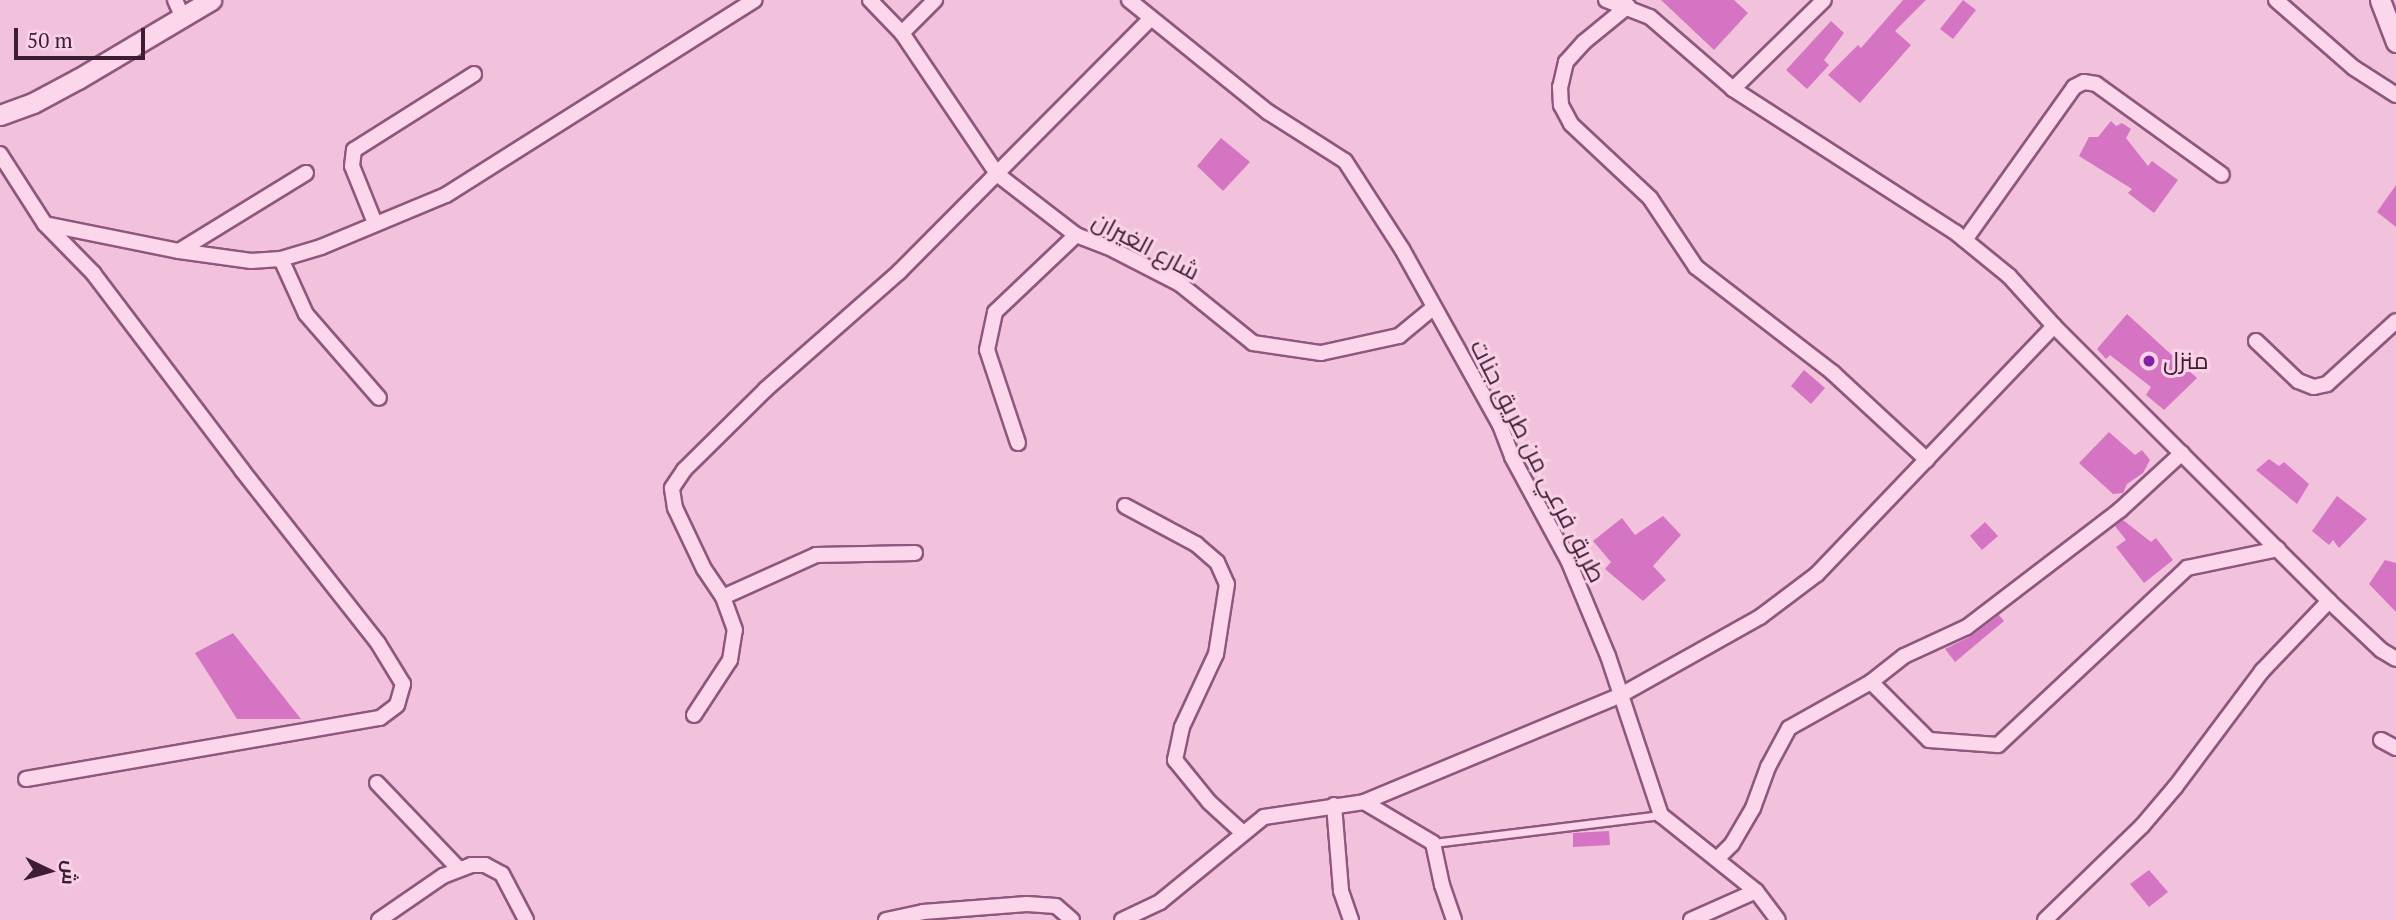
<!DOCTYPE html>
<meta charset="utf-8">
<style>
body{margin:0}
#map{position:relative;width:2396px;height:920px;overflow:hidden;background:#f2c2dc;font-family:"PT Serif",Cairo,serif}
div>[style]{position:absolute}
[style*='--x']{left:calc(var(--x)*1px);top:calc(var(--y)*1px);width:calc(var(--w)*1px);rotate:calc(var(--a)*1deg)}
.building>*{inset:0;background:#d474c3}
.roads{filter:drop-shadow(2px 0 #8e577e) drop-shadow(-2px 0 #8e577e) drop-shadow(0 2px #8e577e) drop-shadow(0 -2px #8e577e)}
.service>*{height:7px;margin:-3.5px;padding:0 3.5px;transform-origin:3.5px;border-radius:3.5px;background:#fcd6ea}
.minor>*{height:14px;margin:-7px;padding:0 7px;transform-origin:7px;border-radius:7px;background:#fcd6ea}
.tertiary>*{height:19px;margin:-9.5px;padding:0 9.5px;transform-origin:9.5px;border-radius:9.5px;background:#fcd6ea}
.dots>*{width:19px;height:19px;translate:-50% -50%;box-sizing:border-box;border:4px solid #f9d2e7;border-radius:50%}
span{translate:-50% -50%;white-space:nowrap;text-align:center;line-height:1.15;-webkit-text-stroke:6px #f9d2e7;paint-order:stroke}
.street-label{font-size:24px;color:#3d1d35}
.poi-label{font-size:24px;color:#3d1d35}
.left{translate:0 -50%;text-align:left}
.north{position:absolute;left:14px;top:836px;width:70px;height:70px;-webkit-text-stroke:5px #f9d2e7;paint-order:stroke;rotate:95deg;font-size:19px;font-weight:700;line-height:28px;text-align:center;color:#3d1d35}
.north::after{content:'';display:block;margin:auto;width:24px;height:32px;background:#3d1d35;clip-path:polygon(50% 0,100% 100%,50% 72%,0 100%)}
.scale{position:absolute;left:14px;top:28px;width:131px;height:32px;box-sizing:border-box;border:4px solid #3d1d35;border-top:0;padding-left:9px;font-size:21px;line-height:24px;white-space:nowrap;color:#3d1d35;-webkit-text-stroke:5px #f9d2e7;paint-order:stroke}
</style>
<div id="map">
<div class="building">
<div style="clip-path:polygon(1661px 0,1734px 0,1748px 13px,1714px 50px)"></div>
<div style="clip-path:polygon(1903px 0,1926px 0,1895px 31px,1911px 45px,1860px 103px,1828px 75px,1858px 45px,1861px 48px)"></div>
<div style="clip-path:polygon(1963px 0,1976px 10px,1953px 39px,1940px 29px)"></div>
<div style="clip-path:polygon(1831px 21px,1844px 33px,1824px 60px,1829px 65px,1807px 89px,1786px 70px)"></div>
<div style="clip-path:polygon(2111px 121px,2116px 126px,2122px 123px,2131px 129px,2126px 138px,2148px 166px,2152px 161px,2178px 180px,2154px 213px,2128px 193px,2132px 189px,2079px 156px,2089px 137px,2098px 137px)"></div>
<div style="clip-path:polygon(1221px 138px,1250px 162px,1223px 191px,1197px 166px)"></div>
<div style="clip-path:polygon(2396px 185px,2396px 227px,2377px 212px)"></div>
<div style="clip-path:polygon(2127px 314px,2197px 378px,2164px 410px,2146px 395px,2151px 387px,2110px 355px,2106px 359px,2097px 349px)"></div>
<div style="clip-path:polygon(1804px 370px,1825px 388px,1811px 404px,1791px 386px)"></div>
<div style="clip-path:polygon(2109px 432px,2135px 455px,2142px 450px,2150px 460px,2143px 473px,2127px 484px,2123px 493px,2113px 494px,2079px 463px)"></div>
<div style="clip-path:polygon(2269px 459px,2279px 466px,2284px 462px,2309px 484px,2297px 504px,2256px 470px)"></div>
<div style="clip-path:polygon(2337px 496px,2367px 519px,2339px 548px,2333px 540px,2329px 545px,2312px 531px)"></div>
<div style="clip-path:polygon(1663px 516px,1681px 535px,1653px 566px,1666px 580px,1643px 601px,1605px 569px,1611px 562px,1593px 541px,1622px 518px,1635px 535px)"></div>
<div style="clip-path:polygon(2123px 520px,2151px 542px,2156px 538px,2173px 560px,2144px 583px,2116px 547px,2126px 540px,2115px 526px)"></div>
<div style="clip-path:polygon(1985px 522px,1998px 536px,1982px 550px,1970px 536px)"></div>
<div style="clip-path:polygon(2385px 560px,2396px 563px,2396px 612px,2369px 584px)"></div>
<div style="clip-path:polygon(1999px 615px,2004px 621px,1955px 662px,1945px 649px,1973px 635px)"></div>
<div style="clip-path:polygon(233px 633px,301px 719px,237px 719px,195px 653px)"></div>
<div style="clip-path:polygon(1609px 831px,1610px 845px,1573px 847px,1573px 833px)"></div>
<div style="clip-path:polygon(2149px 870px,2168px 892px,2149px 907px,2130px 884px)"></div>
</div>
<div class="roads">
<div class="service">
<div style="--x:1433;--y:843;--w:230;--a:-7"></div>
</div>
<div class="minor">
<div style="--x:175;--y:0;--w:20;--a:66"></div>
<div style="--x:870;--y:0;--w:46;--a:45.9"></div>
<div style="--x:902;--y:33;--w:47;--a:-45"></div>
<div style="--x:1129;--y:0;--w:179;--a:38.9"></div>
<div style="--x:1268;--y:112;--w:91;--a:32.5"></div>
<div style="--x:1345;--y:161;--w:105;--a:57.1"></div>
<div style="--x:1402;--y:249;--w:201;--a:60.9"></div>
<div style="--x:1500;--y:425;--w:34;--a:69"></div>
<div style="--x:1512;--y:457;--w:117;--a:61.5"></div>
<div style="--x:1568;--y:560;--w:104;--a:67.4"></div>
<div style="--x:1608;--y:656;--w:168;--a:71.6"></div>
<div style="--x:1661;--y:815;--w:122;--a:38.7"></div>
<div style="--x:1756;--y:891;--w:36;--a:53"></div>
<div style="--x:1606;--y:0;--w:47;--a:21.1"></div>
<div style="--x:1650;--y:17;--w:110;--a:40.9"></div>
<div style="--x:1733;--y:89;--w:264;--a:32.8"></div>
<div style="--x:1955;--y:232;--w:70;--a:39.2"></div>
<div style="--x:2009;--y:276;--w:67;--a:48"></div>
<div style="--x:2054;--y:326;--w:389;--a:45"></div>
<div style="--x:2329;--y:601;--w:71;--a:43.3"></div>
<div style="--x:2381;--y:650;--w:17;--a:31"></div>
<div style="--x:2276;--y:0;--w:103;--a:41.1"></div>
<div style="--x:2354;--y:68;--w:50;--a:32.7"></div>
<div style="--x:1628;--y:6;--w:57;--a:140.7"></div>
<div style="--x:1584;--y:42;--w:27;--a:132"></div>
<div style="--x:1566;--y:62;--w:26;--a:103"></div>
<div style="--x:1560;--y:87;--w:18;--a:87"></div>
<div style="--x:1561;--y:105;--w:21;--a:62"></div>
<div style="--x:1571;--y:124;--w:108;--a:43.1"></div>
<div style="--x:1650;--y:198;--w:83;--a:56.3"></div>
<div style="--x:1696;--y:267;--w:173;--a:37.7"></div>
<div style="--x:1833;--y:373;--w:128;--a:42.8"></div>
<div style="--x:902;--y:33;--w:170;--a:56"></div>
<div style="--x:997;--y:174;--w:100;--a:37.7"></div>
<div style="--x:1076;--y:235;--w:34;--a:21"></div>
<div style="--x:1108;--y:247;--w:81;--a:27.2"></div>
<div style="--x:1180;--y:284;--w:94;--a:38.9"></div>
<div style="--x:1253;--y:343;--w:69;--a:8.4"></div>
<div style="--x:1321;--y:353;--w:80;--a:-12.3"></div>
<div style="--x:1399;--y:336;--w:45;--a:-39.6"></div>
<div style="--x:1733;--y:89;--w:127;--a:-44.4"></div>
<div style="--x:0;--y:154;--w:83;--a:57.3"></div>
<div style="--x:45;--y:224;--w:137;--a:11.4"></div>
<div style="--x:179;--y:251;--w:73;--a:7.9"></div>
<div style="--x:251;--y:261;--w:30;--a:-4"></div>
<div style="--x:281;--y:259;--w:42;--a:-16.7"></div>
<div style="--x:321;--y:247;--w:135;--a:-22.6"></div>
<div style="--x:446;--y:195;--w:365;--a:-32.3"></div>
<div style="--x:375;--y:223;--w:61;--a:-112"></div>
<div style="--x:352;--y:166;--w:16;--a:-83"></div>
<div style="--x:354;--y:150;--w:142;--a:-32.3"></div>
<div style="--x:1965;--y:240;--w:188;--a:-54.5"></div>
<div style="--x:2074;--y:87;--w:11;--a:-27"></div>
<div style="--x:2084;--y:82;--w:12;--a:9"></div>
<div style="--x:2096;--y:84;--w:155;--a:35.8"></div>
<div style="--x:179;--y:251;--w:149;--a:-31.6"></div>
<div style="--x:281;--y:259;--w:60;--a:65.6"></div>
<div style="--x:306;--y:314;--w:111;--a:49"></div>
<div style="--x:2256;--y:341;--w:58;--a:43.6"></div>
<div style="--x:2298;--y:381;--w:17;--a:21"></div>
<div style="--x:2314;--y:387;--w:13;--a:-13"></div>
<div style="--x:2327;--y:384;--w:93;--a:-42.4"></div>
<div style="--x:1018;--y:443;--w:98;--a:-108.4"></div>
<div style="--x:987;--y:350;--w:39;--a:-78"></div>
<div style="--x:995;--y:312;--w:112;--a:-43.5"></div>
<div style="--x:1125;--y:506;--w:81;--a:28.2"></div>
<div style="--x:1196;--y:544;--w:28;--a:41"></div>
<div style="--x:1217;--y:562;--w:24;--a:66"></div>
<div style="--x:1227;--y:584;--w:71;--a:98.9"></div>
<div style="--x:1216;--y:654;--w:81;--a:115"></div>
<div style="--x:1182;--y:727;--w:34;--a:102"></div>
<div style="--x:1175;--y:760;--w:54;--a:51"></div>
<div style="--x:1209;--y:802;--w:46;--a:42.4"></div>
<div style="--x:723;--y:597;--w:102;--a:-24.3"></div>
<div style="--x:816;--y:555;--w:99;--a:-1.2"></div>
<div style="--x:1871;--y:682;--w:82;--a:45"></div>
<div style="--x:1929;--y:740;--w:69;--a:4.1"></div>
<div style="--x:1998;--y:745;--w:259;--a:-43.1"></div>
<div style="--x:2187;--y:568;--w:93;--a:-11.8"></div>
<div style="--x:694;--y:715;--w:66;--a:-56.8"></div>
<div style="--x:730;--y:660;--w:30;--a:-81"></div>
<div style="--x:735;--y:630;--w:35;--a:-110"></div>
<div style="--x:723;--y:597;--w:34;--a:-124"></div>
<div style="--x:704;--y:569;--w:68;--a:-115.4"></div>
<div style="--x:675;--y:508;--w:20;--a:-99"></div>
<div style="--x:672;--y:488;--w:22;--a:-56"></div>
<div style="--x:684;--y:470;--w:115;--a:-44.6"></div>
<div style="--x:766;--y:389;--w:177;--a:-41.3"></div>
<div style="--x:899;--y:272;--w:355;--a:-45.2"></div>
<div style="--x:2381;--y:740;--w:17;--a:28"></div>
<div style="--x:26;--y:779;--w:359;--a:-9.8"></div>
<div style="--x:380;--y:718;--w:21;--a:-37"></div>
<div style="--x:397;--y:705;--w:22;--a:-74"></div>
<div style="--x:403;--y:684;--w:48;--a:-121.4"></div>
<div style="--x:378;--y:643;--w:220;--a:-128.2"></div>
<div style="--x:242;--y:470;--w:246;--a:-127.1"></div>
<div style="--x:94;--y:274;--w:70;--a:-134.4"></div>
<div style="--x:377;--y:783;--w:119;--a:46.4"></div>
<div style="--x:1364;--y:802;--w:278;--a:-22.6"></div>
<div style="--x:1621;--y:695;--w:159;--a:-29.3"></div>
<div style="--x:1760;--y:617;--w:71;--a:-37"></div>
<div style="--x:1817;--y:574;--w:343;--a:-46.3"></div>
<div style="--x:1334;--y:805;--w:86;--a:85.3"></div>
<div style="--x:1341;--y:891;--w:31;--a:71"></div>
<div style="--x:1718;--y:858;--w:20;--a:-45"></div>
<div style="--x:1732;--y:844;--w:42;--a:-59.7"></div>
<div style="--x:1753;--y:808;--w:44;--a:-69.9"></div>
<div style="--x:1768;--y:767;--w:44;--a:-61.7"></div>
<div style="--x:1789;--y:728;--w:94;--a:-29.3"></div>
<div style="--x:1871;--y:682;--w:42;--a:-38.2"></div>
<div style="--x:1904;--y:656;--w:69;--a:-24.7"></div>
<div style="--x:1967;--y:627;--w:193;--a:-37.4"></div>
<div style="--x:2120;--y:510;--w:84;--a:-42.6"></div>
<div style="--x:379;--y:920;--w:78;--a:-34.5"></div>
<div style="--x:443;--y:876;--w:30;--a:-21"></div>
<div style="--x:471;--y:865;--w:14;--a:0"></div>
<div style="--x:485;--y:865;--w:19;--a:28"></div>
<div style="--x:502;--y:874;--w:52;--a:62.4"></div>
<div style="--x:886;--y:920;--w:38;--a:-12"></div>
<div style="--x:923;--y:912;--w:104;--a:-4.4"></div>
<div style="--x:1027;--y:904;--w:29;--a:4"></div>
<div style="--x:1056;--y:906;--w:21;--a:41"></div>
<div style="--x:1122;--y:920;--w:42;--a:-25.3"></div>
<div style="--x:1160;--y:902;--w:134;--a:-39.3"></div>
<div style="--x:1264;--y:817;--w:101;--a:-8.5"></div>
<div style="--x:1364;--y:802;--w:80;--a:30.7"></div>
<div style="--x:1433;--y:843;--w:43;--a:77.9"></div>
<div style="--x:1442;--y:885;--w:37;--a:71"></div>
<div style="--x:1691;--y:920;--w:71;--a:-24"></div>
<div style="--x:2045;--y:920;--w:135;--a:-44.1"></div>
<div style="--x:2142;--y:826;--w:52;--a:-49.6"></div>
<div style="--x:2176;--y:786;--w:144;--a:-53.2"></div>
<div style="--x:2262;--y:671;--w:97;--a:-46.3"></div>
</div>
<div class="tertiary">
<div style="--x:2380;--y:0;--w:45;--a:69.1"></div>
<div style="--x:0;--y:115;--w:35;--a:-20"></div>
<div style="--x:33;--y:103;--w:51;--a:-28.1"></div>
<div style="--x:78;--y:79;--w:155;--a:-30.7"></div>
</div>
</div>
<div class="dots">
<div style="left:2149px;top:361px;background:#8321a4"></div>
</div>
<div class="street-label">
<span style="left:1146px;top:246px;rotate:28deg">شارع الغيران</span>
<span style="left:1538px;top:461px;rotate:63deg">طريق فرعي من طريق جنات</span>
</div>
<div class="poi-label">
<span class="left" style="left:2163px;top:361px">منزل</span>
</div>
<div class="north">ش</div>
<div class="scale">50 m</div>
</div>
